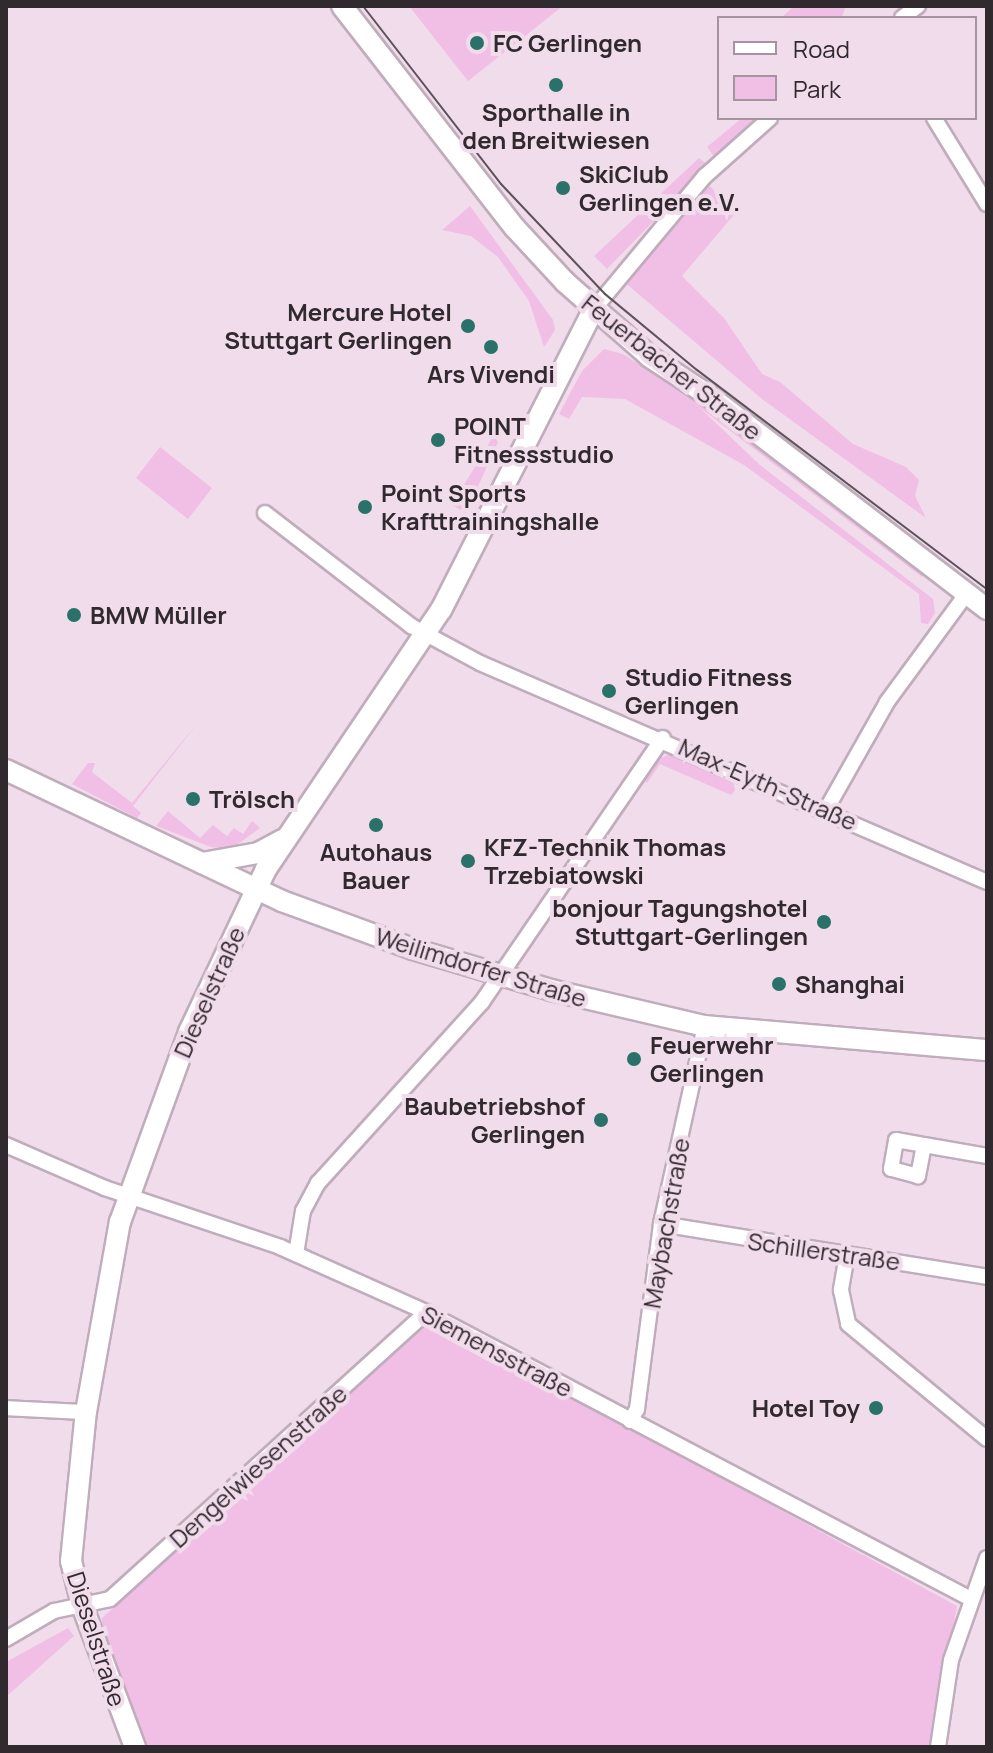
<!DOCTYPE html>
<meta charset="utf-8">
<style>
body{margin:0}
#map{position:relative;width:993px;height:1753px;overflow:hidden;background:#f1dceb;font-family:Manrope,sans-serif}
div>[style]{position:absolute}
[style*='--x']{left:calc(var(--x)*1px);top:calc(var(--y)*1px);width:calc(var(--w)*1px);rotate:calc(var(--a)*1deg)}
.green>*{inset:0;background:#f1bfe5}
.roads{filter:drop-shadow(2px 0 #c0adbb) drop-shadow(-2px 0 #c0adbb) drop-shadow(0 2px #c0adbb) drop-shadow(0 -2px #c0adbb)}
.street>*{height:14px;margin:-7px;padding:0 7px;transform-origin:7px;border-radius:7px;background:#fff}
.secondary>*{height:20px;margin:-10px;padding:0 10px;transform-origin:10px;border-radius:10px;background:#fff}
.tram>*{height:2px;margin:-1px;padding:0 1px;transform-origin:1px;border-radius:1px;background:#5c525a}
.dots>*{width:22px;height:22px;translate:-50% -50%;box-sizing:border-box;border:4px solid #f1dceb;border-radius:50%}
span{translate:-50% -50%;white-space:nowrap;text-align:center;line-height:1.15;-webkit-text-stroke:8px #f1dceb;paint-order:stroke}
.poi-label{font-size:24px;color:#30292e;font-weight:700}
.left{translate:0 -50%;text-align:left}
.right{translate:-100% -50%;text-align:right}
.street-label{font-size:24px;color:#30292e}
.frame{position:absolute;inset:0;border:8px solid #30292e;pointer-events:none}
.legend{position:absolute;left:717px;top:16px;width:260px;height:104px;box-sizing:border-box;background:#f1dceb;border:2px solid #a4949f;margin:0;padding:10px 14px;list-style:none;font-size:24px;color:#30292e}
.legend li{display:flex;align-items:center;gap:16px;height:40px}
.legend b{width:40px;border:2px solid #a4949f}
</style>
<div id="map">
<div class="green">
<div style="clip-path:polygon(409px 6px,563px 6px,468px 81px)"></div>
<div style="clip-path:polygon(794px 6px,845px 6px,845px 8px,842px 18px,781px 18px)"></div>
<div style="clip-path:polygon(742px 118px,770px 118px,718px 162px,707px 147px)"></div>
<div style="clip-path:polygon(699px 158px,708px 165px,607px 269px,594px 256px)"></div>
<div style="clip-path:polygon(706px 183px,738px 210px,682px 276px,724px 318px,762px 374px,780px 382px,853px 444px,906px 467px,919px 480px,915px 496px,926px 518px,762px 399px,623px 281px)"></div>
<div style="clip-path:polygon(470px 206px,553px 320px,555px 330px,544px 347px,529px 301px,498px 257px,471px 236px,442px 230px)"></div>
<div style="clip-path:polygon(604px 349px,623px 354px,707px 408px,926px 572px,922px 577px,699px 407px,760px 465px,933px 599px,935px 613px,928px 624px,921px 623px,919px 594px,744px 465px,625px 399px,582px 397px,569px 419px,559px 414px,582px 371px)"></div>
<div style="clip-path:polygon(494px 435px,498px 442px,466px 513px,452px 505px)"></div>
<div style="clip-path:polygon(160px 447px,212px 488px,188px 519px,136px 478px)"></div>
<div style="clip-path:polygon(199px 721px,133px 806px,141px 813px,137px 818px,72px 784px,88px 763px,95px 763px,92px 772px,132px 803px)"></div>
<div style="clip-path:polygon(670px 754px,733px 781px,735px 790px,731px 795px,660px 764px,647px 783px,641px 778px,652px 762px)"></div>
<div style="clip-path:polygon(168px 811px,200px 838px,213px 825px,227px 836px,234px 828px,243px 834px,252px 821px,260px 828px,231px 849px,211px 847px,156px 826px)"></div>
<div style="clip-path:polygon(431px 1320px,957px 1606px,933px 1747px,145px 1747px,102px 1642px,102px 1618px)"></div>
<div style="clip-path:polygon(68px 1628px,74px 1636px,6px 1697px,6px 1662px)"></div>
</div>
<div class="roads">
<div class="street">
<div style="--x:902;--y:18;--w:20;--a:-37"></div>
<div style="--x:934;--y:118;--w:101;--a:58.4"></div>
<div style="--x:594;--y:309;--w:173;--a:-50.2"></div>
<div style="--x:705;--y:176;--w:87;--a:-41.7"></div>
<div style="--x:265;--y:513;--w:185;--a:37.7"></div>
<div style="--x:411;--y:626;--w:78;--a:28.2"></div>
<div style="--x:480;--y:663;--w:552;--a:23.36"></div>
<div style="--x:826;--y:810;--w:124;--a:-60.5"></div>
<div style="--x:887;--y:702;--w:135;--a:-53.7"></div>
<div style="--x:6;--y:1145;--w:108;--a:23.5"></div>
<div style="--x:105;--y:1188;--w:185;--a:18.6"></div>
<div style="--x:280;--y:1247;--w:160;--a:24"></div>
<div style="--x:426;--y:1312;--w:614;--a:27.78"></div>
<div style="--x:924;--y:1145;--w:32;--a:101"></div>
<div style="--x:918;--y:1176;--w:28;--a:-165"></div>
<div style="--x:891;--y:1169;--w:29;--a:-80"></div>
<div style="--x:896;--y:1140;--w:28;--a:10"></div>
<div style="--x:924;--y:1145;--w:64;--a:9.9"></div>
<div style="--x:661;--y:1224;--w:330;--a:9.2"></div>
<div style="--x:296;--y:1254;--w:44;--a:-80.8"></div>
<div style="--x:303;--y:1211;--w:32;--a:-62"></div>
<div style="--x:318;--y:1183;--w:244;--a:-47.8"></div>
<div style="--x:482;--y:1002;--w:320;--a:-55.6"></div>
<div style="--x:847;--y:1255;--w:36;--a:100"></div>
<div style="--x:841;--y:1290;--w:35;--a:78"></div>
<div style="--x:848;--y:1324;--w:180;--a:39.6"></div>
<div style="--x:6;--y:1408;--w:80;--a:2.9"></div>
<div style="--x:630;--y:1421;--w:14;--a:-60"></div>
<div style="--x:637;--y:1409;--w:187;--a:-82.6"></div>
<div style="--x:661;--y:1224;--w:203;--a:-77.5"></div>
<div style="--x:6;--y:1639;--w:56;--a:-30.3"></div>
<div style="--x:54;--y:1611;--w:57;--a:-12.1"></div>
<div style="--x:110;--y:1599;--w:427;--a:-42.2"></div>
<div style="--x:938;--y:1747;--w:88;--a:-81.5"></div>
<div style="--x:951;--y:1660;--w:108;--a:-70.6"></div>
</div>
<div class="secondary">
<div style="--x:342;--y:6;--w:281;--a:52.1"></div>
<div style="--x:515;--y:228;--w:74;--a:47.2"></div>
<div style="--x:565;--y:282;--w:113;--a:41.4"></div>
<div style="--x:650;--y:357;--w:69;--a:33.2"></div>
<div style="--x:708;--y:395;--w:352;--a:37.5"></div>
<div style="--x:6;--y:770;--w:306;--a:25.4"></div>
<div style="--x:282;--y:901;--w:140;--a:20.1"></div>
<div style="--x:413;--y:949;--w:144;--a:16.5"></div>
<div style="--x:551;--y:990;--w:158;--a:13.2"></div>
<div style="--x:705;--y:1026;--w:283;--a:4.9"></div>
<div style="--x:202;--y:863;--w:57;--a:-10.1"></div>
<div style="--x:258;--y:853;--w:27;--a:-28"></div>
<div style="--x:135;--y:1747;--w:152;--a:-110.5"></div>
<div style="--x:82;--y:1605;--w:45;--a:-104"></div>
<div style="--x:71;--y:1561;--w:150;--a:-84.3"></div>
<div style="--x:86;--y:1412;--w:193;--a:-79.9"></div>
<div style="--x:120;--y:1222;--w:202;--a:-70"></div>
<div style="--x:189;--y:1032;--w:180;--a:-64.7"></div>
<div style="--x:266;--y:869;--w:313;--a:-56"></div>
<div style="--x:441;--y:610;--w:338;--a:-63.1"></div>
</div>
</div>
<div class="tram">
<div style="--x:363;--y:6;--w:225;--a:52.2"></div>
<div style="--x:501;--y:184;--w:151;--a:46.6"></div>
<div style="--x:605;--y:294;--w:119;--a:39.6"></div>
<div style="--x:697;--y:370;--w:363;--a:37.1"></div>
</div>
<div class="dots">
<div style="left:477px;top:43px;background:#2a7269"></div>
<div style="left:556px;top:85px;background:#2a7269"></div>
<div style="left:563px;top:188px;background:#2a7269"></div>
<div style="left:468px;top:326px;background:#2a7269"></div>
<div style="left:491px;top:347px;background:#2a7269"></div>
<div style="left:438px;top:440px;background:#2a7269"></div>
<div style="left:365px;top:507px;background:#2a7269"></div>
<div style="left:74px;top:615px;background:#2a7269"></div>
<div style="left:609px;top:691px;background:#2a7269"></div>
<div style="left:193px;top:799px;background:#2a7269"></div>
<div style="left:376px;top:825px;background:#2a7269"></div>
<div style="left:468px;top:861px;background:#2a7269"></div>
<div style="left:824px;top:922px;background:#2a7269"></div>
<div style="left:779px;top:984px;background:#2a7269"></div>
<div style="left:634px;top:1059px;background:#2a7269"></div>
<div style="left:601px;top:1120px;background:#2a7269"></div>
<div style="left:876px;top:1408px;background:#2a7269"></div>
</div>
<div class="poi-label">
<span class="left" style="left:493px;top:43px">FC Gerlingen</span>
<span style="left:556px;top:126px">Sporthalle in<br>den Breitwiesen</span>
<span class="left" style="left:579px;top:188px">SkiClub<br>Gerlingen e.V.</span>
<span class="right" style="left:452px;top:326px">Mercure Hotel<br>Stuttgart Gerlingen</span>
<span style="left:491px;top:374px">Ars Vivendi</span>
<span class="left" style="left:454px;top:440px">POINT<br>Fitnessstudio</span>
<span class="left" style="left:381px;top:507px">Point Sports<br>Krafttrainingshalle</span>
<span class="left" style="left:90px;top:615px">BMW Müller</span>
<span class="left" style="left:625px;top:691px">Studio Fitness<br>Gerlingen</span>
<span class="left" style="left:209px;top:799px">Trölsch</span>
<span class="left" style="left:484px;top:861px">KFZ-Technik Thomas<br>Trzebiatowski</span>
<span style="left:376px;top:866px">Autohaus<br>Bauer</span>
<span class="right" style="left:808px;top:922px">bonjour Tagungshotel<br>Stuttgart-Gerlingen</span>
<span class="left" style="left:795px;top:984px">Shanghai</span>
<span class="left" style="left:650px;top:1059px">Feuerwehr<br>Gerlingen</span>
<span class="right" style="left:585px;top:1120px">Baubetriebshof<br>Gerlingen</span>
<span class="right" style="left:860px;top:1408px">Hotel Toy</span>
</div>
<div class="street-label">
<span style="left:672px;top:367px;rotate:38deg">Feuerbacher Straße</span>
<span style="left:768px;top:784px;rotate:24deg">Max-Eyth-Straße</span>
<span style="left:481px;top:967px;rotate:17deg">Weilimdorfer Straße</span>
<span style="left:209px;top:992px;rotate:-66deg">Dieselstraße</span>
<span style="left:666px;top:1223px;rotate:-80deg">Maybachstraße</span>
<span style="left:824px;top:1251px;rotate:8deg">Schillerstraße</span>
<span style="left:497px;top:1351px;rotate:28deg">Siemensstraße</span>
<span style="left:258px;top:1466px;rotate:-42deg">Dengelwiesenstraße</span>
<span style="left:97px;top:1639px;rotate:72deg">Dieselstraße</span>
</div>
<div class="frame"></div>
<ul class="legend">
<li><b style="height:10px;background:#fff"></b>Road</li>
<li><b style="height:22px;background:#f1bfe5"></b>Park</li>
</ul>
</div>
